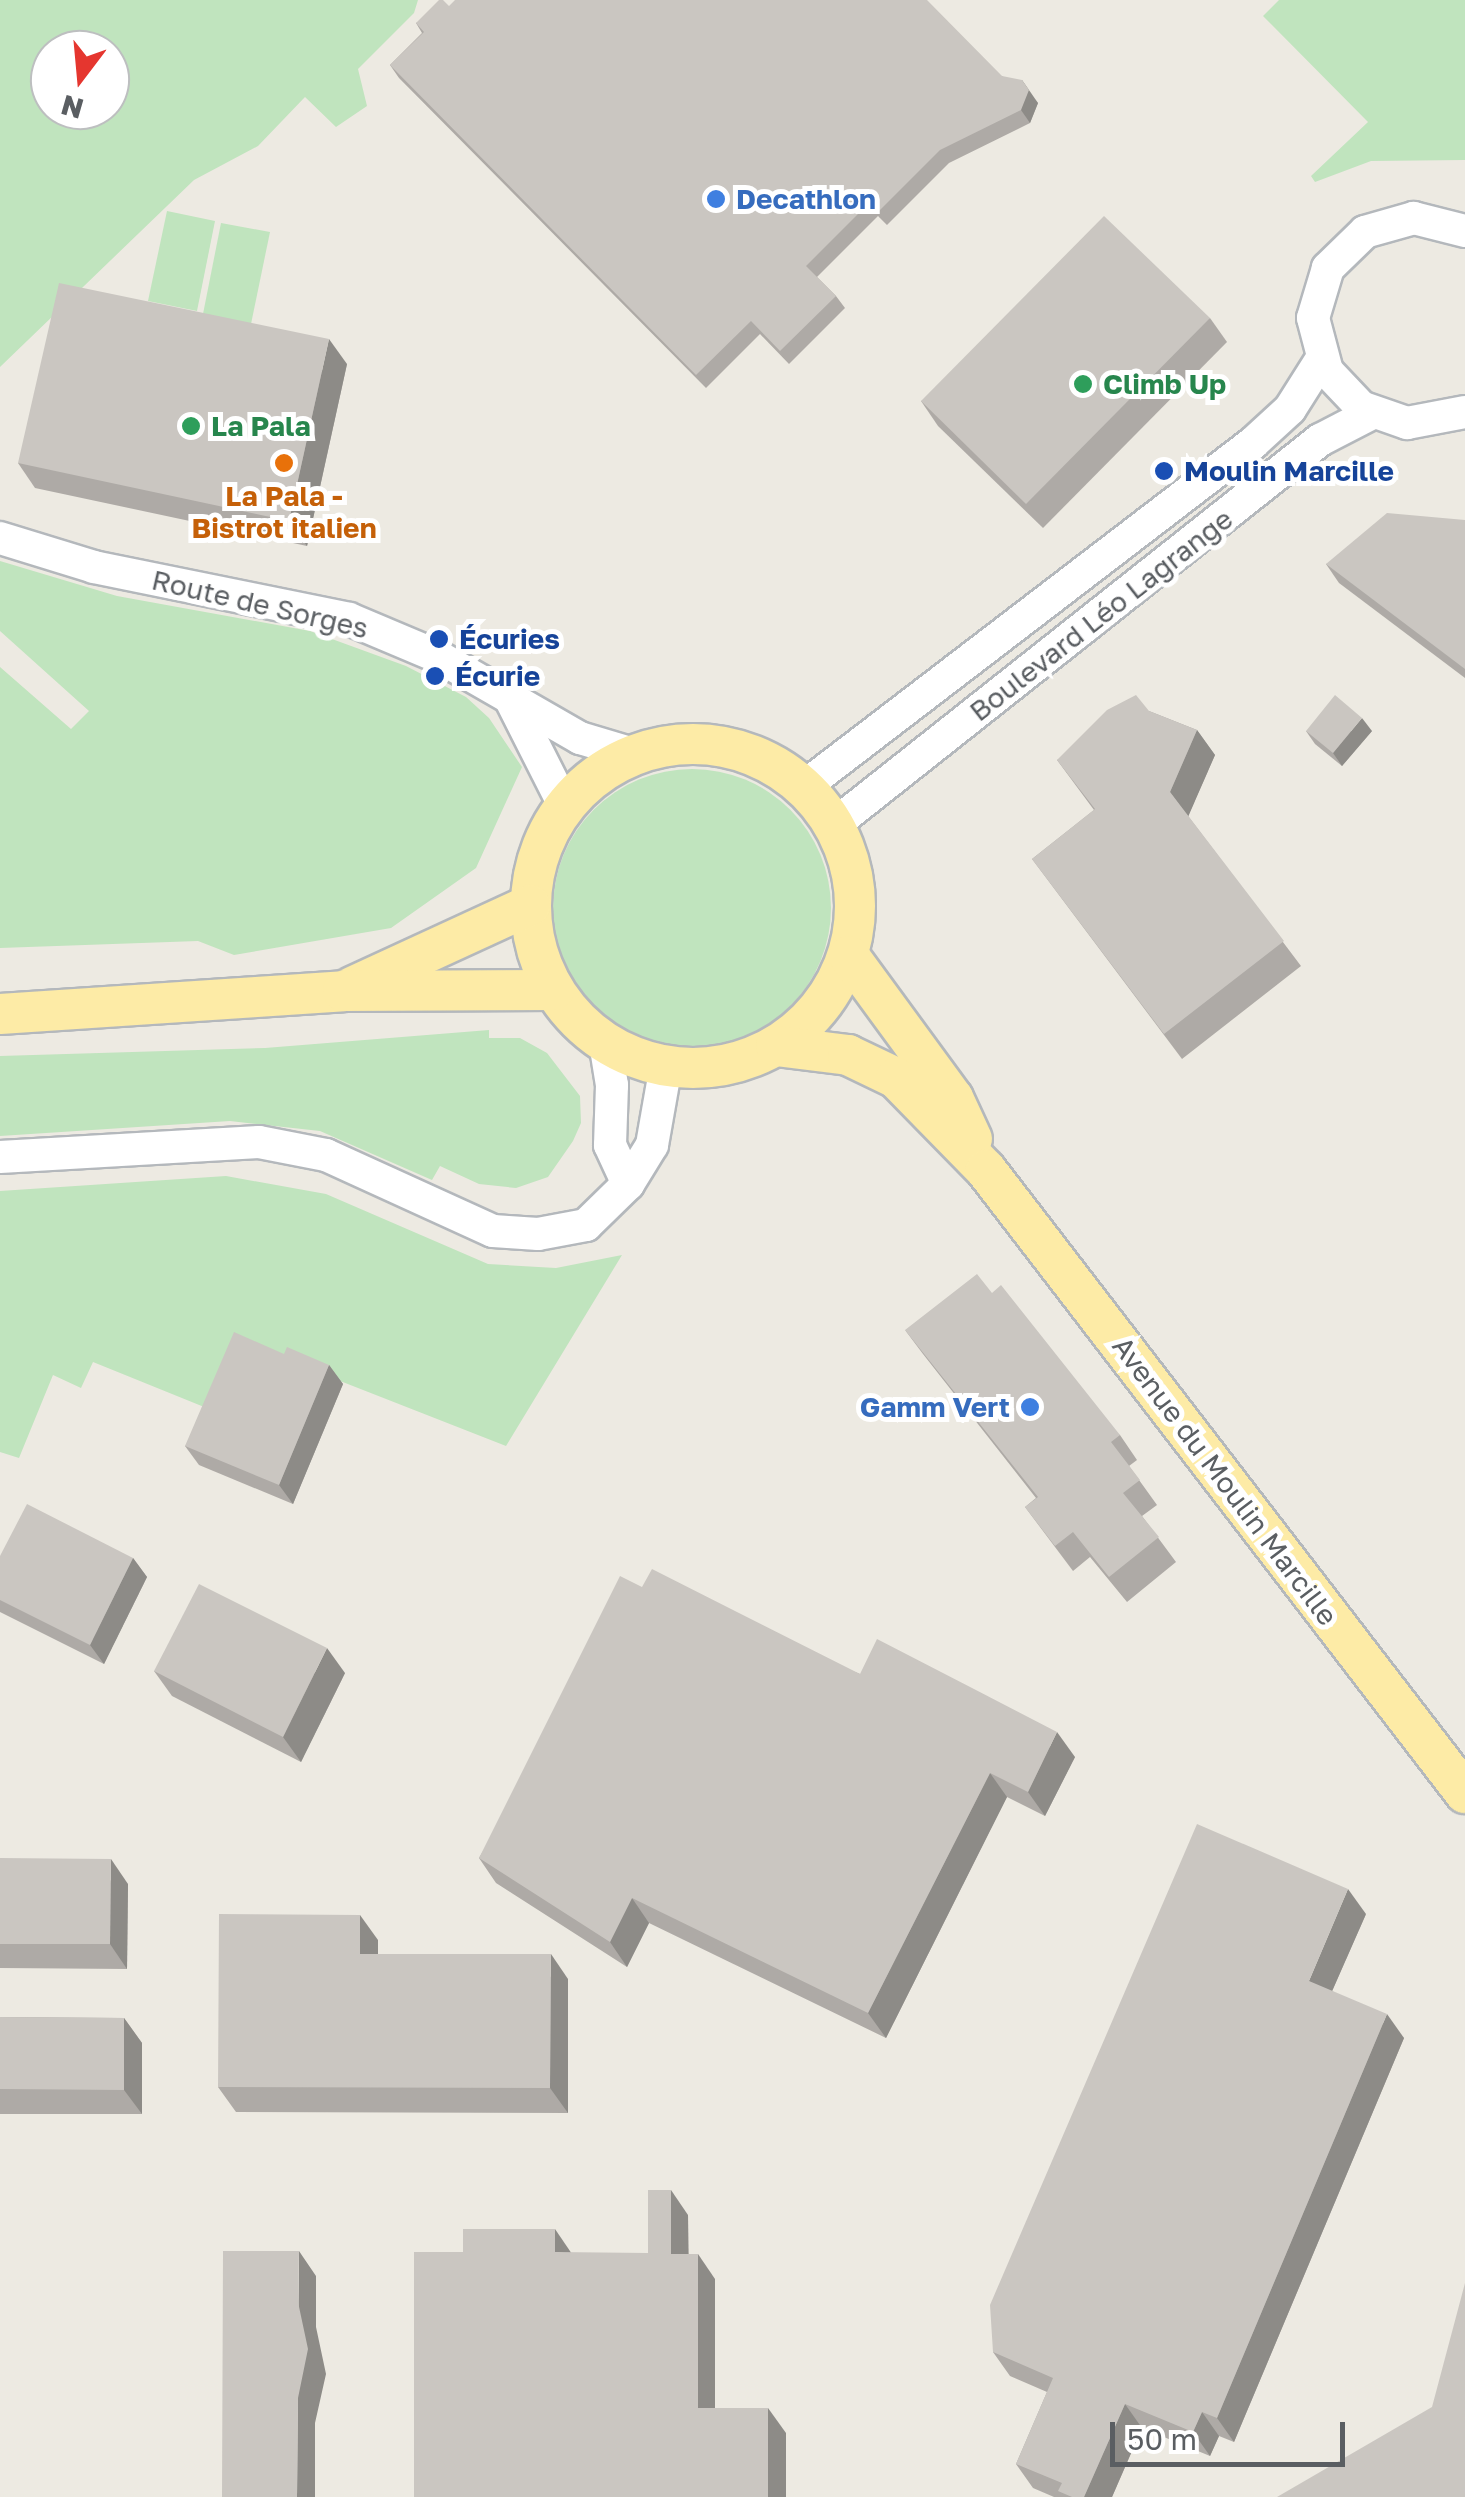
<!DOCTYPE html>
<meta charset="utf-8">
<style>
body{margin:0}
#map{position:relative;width:1465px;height:2497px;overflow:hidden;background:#edeae2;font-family:"Golos Text",sans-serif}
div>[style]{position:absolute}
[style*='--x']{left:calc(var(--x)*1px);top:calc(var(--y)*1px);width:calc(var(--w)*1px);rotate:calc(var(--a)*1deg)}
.green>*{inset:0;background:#c0e4be}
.round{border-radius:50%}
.roads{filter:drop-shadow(2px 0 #b4b8bc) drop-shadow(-2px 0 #b4b8bc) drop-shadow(0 2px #b4b8bc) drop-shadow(0 -2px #b4b8bc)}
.minor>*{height:32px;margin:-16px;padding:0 16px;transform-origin:16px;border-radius:16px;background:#fff}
.major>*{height:40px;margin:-20px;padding:0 20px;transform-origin:20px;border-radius:20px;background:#fdeba6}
.major>.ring{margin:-20px;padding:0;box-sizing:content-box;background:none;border:40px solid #fdeba6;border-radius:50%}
.wall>*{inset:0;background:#aeaaa6}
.shaded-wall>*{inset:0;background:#8d8b87}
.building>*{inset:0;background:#cac6c1}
.dots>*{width:28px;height:28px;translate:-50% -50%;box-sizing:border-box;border:5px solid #fff;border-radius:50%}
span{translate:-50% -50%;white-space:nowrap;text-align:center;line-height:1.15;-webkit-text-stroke:10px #fff;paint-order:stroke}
.shop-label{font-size:28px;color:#366cbe;font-weight:700}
.left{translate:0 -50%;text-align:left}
.right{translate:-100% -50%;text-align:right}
.leisure-label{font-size:28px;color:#27864d;font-weight:700}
.transit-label{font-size:28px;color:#164399;font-weight:700}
.food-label{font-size:28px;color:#c56008;font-weight:700}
.street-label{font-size:28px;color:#5a5e62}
.north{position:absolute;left:30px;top:30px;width:100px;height:100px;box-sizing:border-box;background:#fff;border:2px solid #bdbfc0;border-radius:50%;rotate:196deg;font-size:28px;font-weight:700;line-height:40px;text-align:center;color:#5a5e62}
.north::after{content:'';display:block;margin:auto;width:35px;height:45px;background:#e5362f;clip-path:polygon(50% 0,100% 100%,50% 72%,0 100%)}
.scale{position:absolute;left:1110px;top:2422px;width:235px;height:45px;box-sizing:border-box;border:5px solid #5a5e62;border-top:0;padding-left:12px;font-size:30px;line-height:35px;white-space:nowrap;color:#5a5e62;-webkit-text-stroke:8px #fff;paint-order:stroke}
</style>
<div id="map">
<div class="green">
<div style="clip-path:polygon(evenodd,0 0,418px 0,414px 13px,358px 69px,367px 106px,336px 127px,305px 97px,258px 146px,194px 180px,0 367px,0 0,50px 50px,110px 50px,110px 110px,50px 110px,50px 50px)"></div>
<div style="clip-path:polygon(1279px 0,1465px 0,1465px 160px,1371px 161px,1315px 182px,1311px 176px,1368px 122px,1263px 16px)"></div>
<div style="clip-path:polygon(167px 211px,215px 221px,197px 311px,148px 301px)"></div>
<div style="clip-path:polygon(221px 223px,270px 232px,251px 324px,203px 314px)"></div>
<div style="clip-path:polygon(0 561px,117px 596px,310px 631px,406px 666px,466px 697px,489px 718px,522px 767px,476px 868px,391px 928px,234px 955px,198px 941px,0 948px,0 667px,71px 729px,89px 711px,0 631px)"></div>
<div class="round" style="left:553px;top:769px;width:278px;height:278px"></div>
<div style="clip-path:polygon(489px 1030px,489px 1038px,520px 1038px,547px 1053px,580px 1096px,581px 1123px,573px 1141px,548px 1177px,516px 1188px,479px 1184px,440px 1166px,432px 1180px,320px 1131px,230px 1121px,0 1136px,0 1056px,265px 1048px)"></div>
<div style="clip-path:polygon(226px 1176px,326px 1194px,488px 1264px,556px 1268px,622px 1255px,506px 1446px,246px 1344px,214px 1411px,93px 1362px,81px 1388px,53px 1375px,19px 1458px,0 1452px,0 1191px)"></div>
</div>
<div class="roads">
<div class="minor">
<div style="--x:1465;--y:231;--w:53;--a:-165.7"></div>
<div style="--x:1414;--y:218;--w:51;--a:164.1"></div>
<div style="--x:1365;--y:232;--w:52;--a:135.8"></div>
<div style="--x:1328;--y:268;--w:52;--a:106.7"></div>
<div style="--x:1313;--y:318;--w:55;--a:75.2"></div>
<div style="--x:1327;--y:371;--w:50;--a:46.6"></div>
<div style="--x:1361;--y:407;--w:49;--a:19.2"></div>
<div style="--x:1407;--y:423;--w:59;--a:-10.7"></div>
<div style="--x:0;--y:538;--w:98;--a:17.1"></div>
<div style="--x:94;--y:567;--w:260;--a:11.5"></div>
<div style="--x:349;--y:619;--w:98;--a:22.9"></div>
<div style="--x:439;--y:657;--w:163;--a:29.9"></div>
<div style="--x:580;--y:738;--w:55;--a:16.8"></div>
<div style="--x:510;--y:698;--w:120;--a:63.2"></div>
<div style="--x:805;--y:786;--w:564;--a:-37.44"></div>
<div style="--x:1253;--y:443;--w:50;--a:-42.6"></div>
<div style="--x:1290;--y:409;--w:58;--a:-57.7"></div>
<div style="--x:835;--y:824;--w:619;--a:-38.37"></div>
<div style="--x:1320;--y:440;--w:59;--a:-27.4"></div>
<div style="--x:605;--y:1042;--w:44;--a:80.8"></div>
<div style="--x:612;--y:1085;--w:60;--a:91.9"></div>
<div style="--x:610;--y:1145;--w:43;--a:65.2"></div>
<div style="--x:0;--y:1157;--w:259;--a:-3.3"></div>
<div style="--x:259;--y:1142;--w:68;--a:11"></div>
<div style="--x:326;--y:1155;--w:183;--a:24.5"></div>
<div style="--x:493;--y:1231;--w:45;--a:3.8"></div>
<div style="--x:538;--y:1234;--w:49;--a:-10.6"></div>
<div style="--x:586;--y:1225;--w:59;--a:-44.3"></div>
<div style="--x:628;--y:1184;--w:46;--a:-58.4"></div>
<div style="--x:652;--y:1145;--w:80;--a:-80"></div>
</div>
<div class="major">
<div class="ring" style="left:531px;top:744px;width:284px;height:284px"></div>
<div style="--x:849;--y:956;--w:176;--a:53.8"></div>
<div style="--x:953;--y:1098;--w:45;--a:65.1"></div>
<div style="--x:352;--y:987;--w:196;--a:-24.7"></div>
<div style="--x:0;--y:1014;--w:344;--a:-3.8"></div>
<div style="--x:343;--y:991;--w:211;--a:-0.3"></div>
<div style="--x:776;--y:1046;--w:73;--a:7.1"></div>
<div style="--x:848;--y:1055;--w:53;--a:25.6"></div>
<div style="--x:896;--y:1078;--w:129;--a:45.6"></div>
<div style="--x:986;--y:1170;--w:786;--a:52.44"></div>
</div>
</div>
<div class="wall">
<div style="clip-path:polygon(449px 6px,1002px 76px,1038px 103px,1030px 123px,949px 163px,887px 225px,878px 216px,817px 277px,836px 296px,845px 308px,789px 364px,760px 334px,706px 388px,399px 78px,390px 65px,422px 33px,416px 23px)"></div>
<div style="clip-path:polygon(1210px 318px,1227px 342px,1043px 528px,938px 426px,921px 401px)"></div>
<div style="clip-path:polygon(347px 364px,307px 546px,35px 488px,18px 463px)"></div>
<div style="clip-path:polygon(1465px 520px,1465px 678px,1339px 583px,1326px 564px)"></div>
<div style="clip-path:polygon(1149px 711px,1197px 730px,1215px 755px,1188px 816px,1301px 966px,1182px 1059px,1032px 859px,1094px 810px,1057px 760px)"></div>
<div style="clip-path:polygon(1306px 731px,1372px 731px,1342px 766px,1315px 744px)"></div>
<div style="clip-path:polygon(905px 1330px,1120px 1435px,1137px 1460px,1129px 1466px,1157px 1505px,1142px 1516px,1176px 1562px,1127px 1602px,1090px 1557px,1073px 1571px,1025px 1507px,1036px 1498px,923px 1354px)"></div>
<div style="clip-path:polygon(329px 1365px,343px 1384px,293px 1504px,199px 1465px,185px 1446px)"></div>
<div style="clip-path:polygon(0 1556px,133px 1558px,147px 1577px,104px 1664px,0 1612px)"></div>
<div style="clip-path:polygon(642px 1587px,860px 1674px,1075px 1757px,1045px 1816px,1007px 1797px,886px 2038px,649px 1923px,627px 1967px,496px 1883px,479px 1858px)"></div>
<div style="clip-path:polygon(154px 1671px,345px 1673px,301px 1762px,172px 1696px)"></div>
<div style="clip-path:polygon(0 1858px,128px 1884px,127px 1969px,0 1968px)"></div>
<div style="clip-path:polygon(1366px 1914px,1332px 1991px,1404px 2038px,1234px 2442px,1219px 2436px,1210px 2456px,1142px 2428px,1112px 2497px,1054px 2497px,1033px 2488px,1016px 2464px,1047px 2392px,1010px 2376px,993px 2352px)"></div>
<div style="clip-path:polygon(378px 1940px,378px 1954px,568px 1979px,568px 2113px,236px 2112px,218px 2087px)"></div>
<div style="clip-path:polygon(0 2017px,124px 2018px,142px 2043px,142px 2114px,0 2114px)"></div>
</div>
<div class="shaded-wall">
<div style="clip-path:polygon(1022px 80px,1038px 103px,1030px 123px,1021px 110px)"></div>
<div style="clip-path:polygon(329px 339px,347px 364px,307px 546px,289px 521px)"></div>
<div style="clip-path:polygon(1362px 718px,1372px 731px,1342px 766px,1333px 753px)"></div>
<div style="clip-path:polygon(1197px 730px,1215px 755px,1188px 817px,1170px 792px)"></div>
<div style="clip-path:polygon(329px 1365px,343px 1384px,293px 1504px,279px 1485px)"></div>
<div style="clip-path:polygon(133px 1558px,147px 1577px,104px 1664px,90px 1645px)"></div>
<div style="clip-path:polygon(327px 1648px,345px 1673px,301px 1762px,283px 1737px)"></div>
<div style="clip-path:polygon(1057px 1732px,1075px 1757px,1045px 1816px,1028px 1792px)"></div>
<div style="clip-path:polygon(990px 1773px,1007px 1797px,886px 2038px,868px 2013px)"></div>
<div style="clip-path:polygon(111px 1859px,128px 1884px,127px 1969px,110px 1944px)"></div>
<div style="clip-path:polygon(1348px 1889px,1366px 1914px,1326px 2005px,1309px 1981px)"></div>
<div style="clip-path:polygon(632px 1898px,649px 1923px,627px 1967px,610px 1942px)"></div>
<div style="clip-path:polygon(360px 1915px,378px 1940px,378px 1979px,360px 1954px)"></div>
<div style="clip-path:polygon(551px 1954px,568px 1979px,568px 2113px,550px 2088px)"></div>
<div style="clip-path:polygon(1387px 2014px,1404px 2038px,1234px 2442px,1217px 2418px)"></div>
<div style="clip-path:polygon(124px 2018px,142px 2043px,142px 2114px,124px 2090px)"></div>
<div style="clip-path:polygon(671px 2190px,688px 2215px,689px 2279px,671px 2254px)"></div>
<div style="clip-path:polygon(555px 2229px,572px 2254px,555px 2252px)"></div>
<div style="clip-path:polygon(299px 2251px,316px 2276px,316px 2327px,326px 2374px,315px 2423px,315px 2497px,297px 2497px)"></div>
<div style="clip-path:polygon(698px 2254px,715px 2279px,715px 2433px,698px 2408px)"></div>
<div style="clip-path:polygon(1125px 2404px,1142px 2428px,1112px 2497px,1084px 2497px)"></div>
<div style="clip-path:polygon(768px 2408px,786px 2433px,786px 2497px,768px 2497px)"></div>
<div style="clip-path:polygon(1202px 2412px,1219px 2436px,1210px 2456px,1193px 2432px)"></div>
</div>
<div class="building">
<div style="clip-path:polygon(439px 0,443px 0,449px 6px,455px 0,927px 0,1002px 76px,1022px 80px,1029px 90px,1021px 110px,940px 150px,878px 212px,869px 203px,806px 266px,836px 296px,780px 351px,751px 321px,696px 375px,390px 65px,424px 32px,416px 23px)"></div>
<div style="clip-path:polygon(1104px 216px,1210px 318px,1026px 504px,921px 401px)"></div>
<div style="clip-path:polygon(59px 283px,329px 339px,289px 521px,18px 463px)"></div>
<div style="clip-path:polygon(1387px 513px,1465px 520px,1465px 669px,1326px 564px)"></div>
<div style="clip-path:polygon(1136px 695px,1149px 711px,1197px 730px,1170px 792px,1284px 941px,1164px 1034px,1032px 859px,1095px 809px,1057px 760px,1107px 710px)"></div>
<div style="clip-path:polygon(1335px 695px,1362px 718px,1333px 753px,1306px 731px)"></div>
<div style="clip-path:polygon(977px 1274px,992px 1293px,1001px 1285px,1120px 1435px,1111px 1442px,1140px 1480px,1123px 1493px,1159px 1537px,1109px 1577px,1073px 1532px,1055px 1546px,1025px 1507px,1038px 1497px,905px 1330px)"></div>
<div style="clip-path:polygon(234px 1332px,284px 1354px,287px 1347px,329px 1365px,279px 1485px,185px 1446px)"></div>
<div style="clip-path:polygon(27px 1504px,133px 1558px,90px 1645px,0 1600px,0 1556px)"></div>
<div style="clip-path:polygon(652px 1569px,860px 1674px,877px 1639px,1057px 1732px,1028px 1792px,990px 1773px,868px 2013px,632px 1898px,610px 1942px,479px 1858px,620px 1576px,642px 1587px)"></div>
<div style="clip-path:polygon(199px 1584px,327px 1648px,283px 1737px,154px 1671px)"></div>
<div style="clip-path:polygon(1197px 1824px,1348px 1889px,1309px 1981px,1387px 2014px,1217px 2418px,1202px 2412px,1193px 2432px,1125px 2404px,1084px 2497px,1072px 2497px,1058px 2491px,1062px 2483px,1016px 2464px,1053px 2378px,993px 2352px,990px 2305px)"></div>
<div style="clip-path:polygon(0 1858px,111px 1859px,110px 1944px,0 1944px)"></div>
<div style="clip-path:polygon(219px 1914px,360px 1915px,360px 1954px,551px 1954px,550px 2088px,218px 2087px)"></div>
<div style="clip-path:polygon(0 2017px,124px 2018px,124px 2090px,0 2089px)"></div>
<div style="clip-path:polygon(648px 2190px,671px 2190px,671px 2254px,698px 2254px,698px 2408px,768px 2408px,768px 2497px,414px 2497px,414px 2252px,463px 2252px,463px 2229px,555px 2229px,555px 2252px,648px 2253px)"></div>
<div style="clip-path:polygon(223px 2251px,299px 2251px,298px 2302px,308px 2349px,298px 2398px,297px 2497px,222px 2497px)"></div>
<div style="clip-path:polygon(1465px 2283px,1465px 2497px,1277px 2497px,1432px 2407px)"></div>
</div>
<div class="dots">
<div style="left:716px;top:199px;background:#3f7fe0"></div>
<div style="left:1083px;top:384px;background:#2e9e5b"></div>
<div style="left:191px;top:426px;background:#2e9e5b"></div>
<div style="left:284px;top:463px;background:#e8710a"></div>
<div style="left:1164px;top:471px;background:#1a4fb4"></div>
<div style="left:439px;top:639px;background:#1a4fb4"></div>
<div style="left:435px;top:676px;background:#1a4fb4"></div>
<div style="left:1030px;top:1407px;background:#3f7fe0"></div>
</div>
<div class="shop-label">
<span class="left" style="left:736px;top:199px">Decathlon</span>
<span class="right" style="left:1010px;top:1407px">Gamm Vert</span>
</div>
<div class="leisure-label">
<span class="left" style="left:1103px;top:384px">Climb Up</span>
<span class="left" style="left:211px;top:426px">La Pala</span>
</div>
<div class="transit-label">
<span class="left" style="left:1184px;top:471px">Moulin Marcille</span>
<span class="left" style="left:459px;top:639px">Écuries</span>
<span class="left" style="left:455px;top:676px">Écurie</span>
</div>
<div class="food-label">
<span style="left:284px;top:512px">La Pala -<br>Bistrot italien</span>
</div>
<div class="street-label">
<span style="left:260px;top:604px;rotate:13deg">Route de Sorges</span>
<span style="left:1101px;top:615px;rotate:-38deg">Boulevard Léo Lagrange</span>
<span style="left:1225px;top:1481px;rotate:53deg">Avenue du Moulin Marcille</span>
</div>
<div class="north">N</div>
<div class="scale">50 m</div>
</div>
